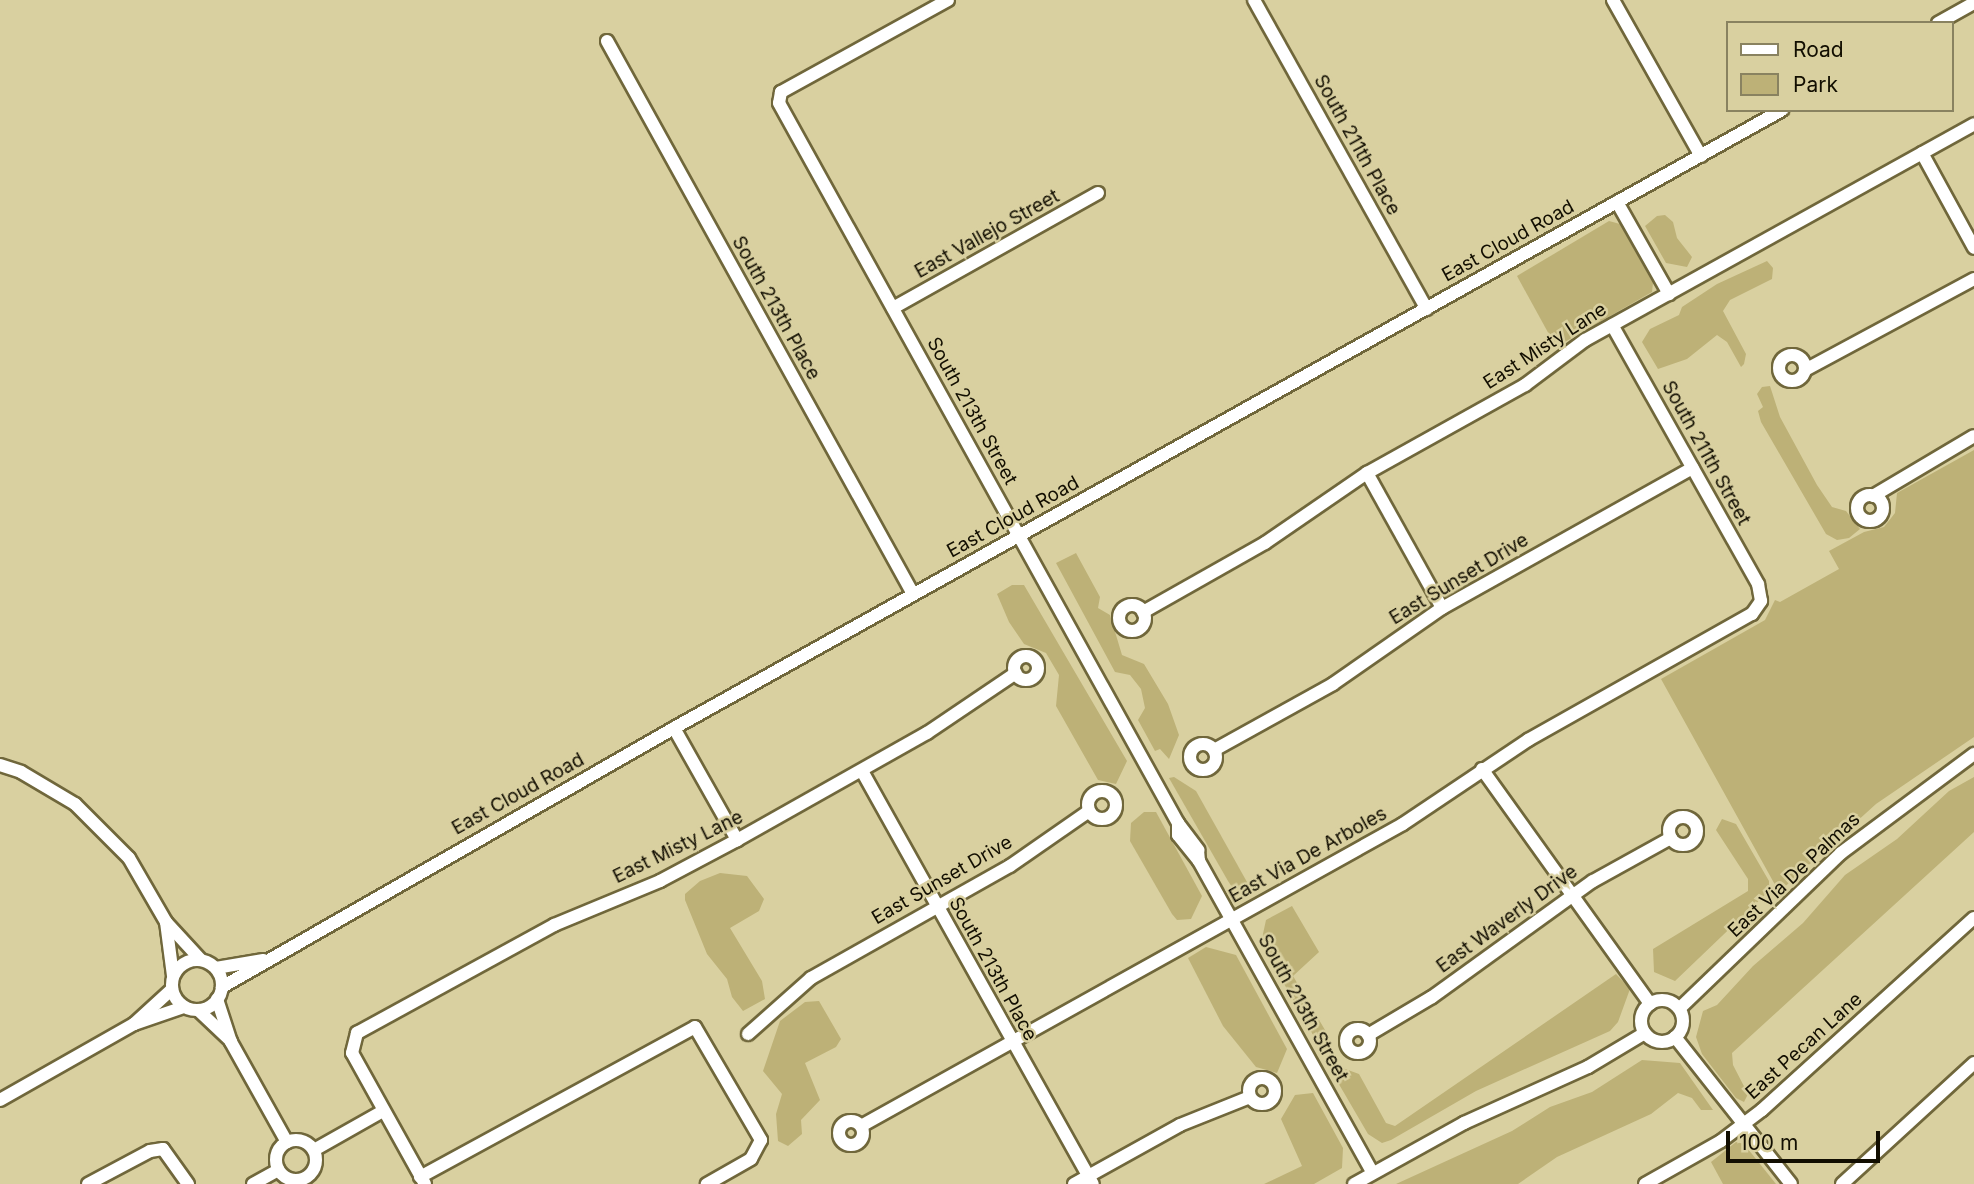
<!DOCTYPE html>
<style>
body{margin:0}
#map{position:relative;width:1974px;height:1184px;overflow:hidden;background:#d9d0a0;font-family:Inter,sans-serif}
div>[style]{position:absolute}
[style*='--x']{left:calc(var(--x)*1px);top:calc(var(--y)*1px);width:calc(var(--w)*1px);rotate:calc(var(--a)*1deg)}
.green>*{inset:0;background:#bdb177}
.roads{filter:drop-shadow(2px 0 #70673b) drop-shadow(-2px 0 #70673b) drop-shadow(0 2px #70673b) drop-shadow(0 -2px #70673b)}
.street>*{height:12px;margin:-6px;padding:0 6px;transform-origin:6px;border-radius:6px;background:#fff}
.street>.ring{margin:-6px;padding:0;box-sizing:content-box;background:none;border:12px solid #fff;border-radius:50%}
span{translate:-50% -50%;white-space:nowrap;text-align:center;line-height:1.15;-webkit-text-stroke:5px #d9d0a0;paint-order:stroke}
.street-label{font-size:19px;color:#120e01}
.legend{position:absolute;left:1726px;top:21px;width:228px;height:91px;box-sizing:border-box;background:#d9d0a0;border:2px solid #898260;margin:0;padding:9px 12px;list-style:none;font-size:21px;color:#120e01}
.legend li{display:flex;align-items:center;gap:14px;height:35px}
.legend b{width:35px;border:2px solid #898260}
.scale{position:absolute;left:1726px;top:1131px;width:154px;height:32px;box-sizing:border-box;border:4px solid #120e01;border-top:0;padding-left:9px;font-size:21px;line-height:24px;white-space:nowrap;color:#120e01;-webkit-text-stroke:5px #d9d0a0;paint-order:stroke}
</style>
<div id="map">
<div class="green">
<div style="clip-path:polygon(1657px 216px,1665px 215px,1673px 222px,1677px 238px,1692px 257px,1687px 267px,1666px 263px,1645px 226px)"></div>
<div style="clip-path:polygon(1609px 221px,1620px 224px,1653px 283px,1652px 292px,1556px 347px,1517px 276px)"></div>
<div style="clip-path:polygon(1767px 261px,1773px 268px,1772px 279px,1730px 300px,1723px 311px,1746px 354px,1744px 364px,1741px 367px,1727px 342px,1717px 335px,1687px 359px,1658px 369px,1642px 342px,1650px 329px,1679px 315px,1682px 307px,1717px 284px)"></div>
<div style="clip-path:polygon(1770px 386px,1780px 417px,1817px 485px,1832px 507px,1846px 511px,1860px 529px,1849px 538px,1837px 540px,1826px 534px,1761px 422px,1758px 411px,1763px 407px,1757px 394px,1762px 387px)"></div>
<div style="clip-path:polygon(1974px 450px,1974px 737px,1876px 804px,1779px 892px,1661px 679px,1765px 620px,1775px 600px,1780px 602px,1839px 569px,1829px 551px,1864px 532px,1884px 527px,1895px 513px,1897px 493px)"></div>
<div style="clip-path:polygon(1076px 553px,1100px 597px,1098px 608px,1110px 615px,1122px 655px,1144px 664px,1168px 704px,1179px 735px,1169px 759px,1160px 749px,1155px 751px,1138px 720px,1145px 708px,1141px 689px,1130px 675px,1115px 672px,1056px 563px)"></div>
<div style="clip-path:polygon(1012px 585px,1024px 585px,1127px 761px,1116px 784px,1098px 780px,1056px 706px,1059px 675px,1046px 653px,1024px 644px,1009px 622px,997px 594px)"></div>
<div style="clip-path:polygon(1174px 777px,1196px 791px,1247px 882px,1246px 892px,1236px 893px,1228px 881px,1169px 778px)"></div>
<div style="clip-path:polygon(1974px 777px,1974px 832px,1732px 1053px,1733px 1065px,1748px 1094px,1744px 1102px,1736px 1098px,1702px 1054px,1696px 1037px,1703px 1011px,1717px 1005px,1753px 966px,1803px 923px,1845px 875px,1897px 839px,1949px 791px)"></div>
<div style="clip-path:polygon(1144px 812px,1156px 812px,1202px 896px,1191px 919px,1177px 920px,1172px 914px,1130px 841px,1131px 823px)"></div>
<div style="clip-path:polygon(1722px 819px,1736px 824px,1769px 881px,1769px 891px,1675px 981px,1654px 972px,1653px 949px,1748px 891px,1748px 879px,1716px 830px)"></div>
<div style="clip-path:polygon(720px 873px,747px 876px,764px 899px,759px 911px,730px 928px,762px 981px,765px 999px,743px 1011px,732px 997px,727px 979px,707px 954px,685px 900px,685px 894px,700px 881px)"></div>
<div style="clip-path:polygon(1292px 906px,1319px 952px,1293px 976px,1328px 1035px,1327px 1044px,1317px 1042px,1261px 943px,1266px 920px)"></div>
<div style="clip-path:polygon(1206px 947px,1236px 955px,1287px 1049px,1277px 1073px,1256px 1067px,1223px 1026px,1188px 958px)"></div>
<div style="clip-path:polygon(1616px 974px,1630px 989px,1618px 1022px,1610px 1031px,1476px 1091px,1391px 1140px,1382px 1143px,1368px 1134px,1326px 1062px,1359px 1074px,1386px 1123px,1395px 1126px)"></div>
<div style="clip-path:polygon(819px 1001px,841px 1039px,836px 1047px,805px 1063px,820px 1100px,801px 1120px,802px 1134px,788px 1146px,778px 1141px,776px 1114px,782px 1094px,763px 1071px,780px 1021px,805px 1002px)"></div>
<div style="clip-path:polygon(1642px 1060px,1680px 1063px,1713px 1110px,1701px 1110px,1692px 1098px,1678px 1093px,1651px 1114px,1557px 1157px,1518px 1184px,1396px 1184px,1512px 1131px,1550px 1107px,1592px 1092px)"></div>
<div style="clip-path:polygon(1313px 1093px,1343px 1148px,1342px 1168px,1314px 1184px,1264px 1184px,1302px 1166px,1281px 1119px,1295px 1095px)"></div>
<div style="clip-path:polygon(1736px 1142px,1744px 1144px,1776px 1184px,1723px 1184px,1711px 1162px)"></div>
</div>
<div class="roads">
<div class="street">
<div style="--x:948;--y:0;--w:191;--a:151.1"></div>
<div style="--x:781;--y:92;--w:11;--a:100"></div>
<div style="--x:779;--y:103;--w:823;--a:61.01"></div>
<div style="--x:1178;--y:823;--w:34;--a:53"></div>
<div style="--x:1198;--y:850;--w:11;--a:85"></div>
<div style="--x:1254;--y:0;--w:354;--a:60.8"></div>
<div style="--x:1613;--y:0;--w:179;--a:60.6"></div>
<div style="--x:1938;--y:23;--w:41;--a:-29.1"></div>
<div style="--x:607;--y:41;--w:632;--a:61.04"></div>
<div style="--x:1922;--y:153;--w:108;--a:61.3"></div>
<div style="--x:1617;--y:202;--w:106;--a:60.5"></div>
<div style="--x:893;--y:308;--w:235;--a:-29.3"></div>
<div class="ring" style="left:1779px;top:355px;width:14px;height:14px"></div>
<div style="--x:1805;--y:370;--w:192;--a:-28.3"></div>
<div style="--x:1367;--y:473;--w:154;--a:60.9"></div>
<div class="ring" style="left:1857px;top:495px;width:14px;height:14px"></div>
<div style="--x:1873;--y:496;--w:117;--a:-30.7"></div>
<div class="ring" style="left:1119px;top:605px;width:14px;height:14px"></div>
<div style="--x:1143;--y:612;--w:140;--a:-29.5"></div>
<div style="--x:1265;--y:543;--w:124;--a:-34.5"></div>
<div style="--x:1367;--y:473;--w:181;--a:-29.1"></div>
<div style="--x:1525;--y:385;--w:75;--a:-36.9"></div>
<div style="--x:1585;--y:340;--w:445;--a:-29"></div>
<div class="ring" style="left:1014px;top:656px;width:12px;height:12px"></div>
<div style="--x:674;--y:728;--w:129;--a:60.6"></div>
<div class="ring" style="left:1190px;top:744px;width:14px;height:14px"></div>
<div style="--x:1214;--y:750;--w:136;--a:-29"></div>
<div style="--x:1333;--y:684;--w:133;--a:-34.9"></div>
<div style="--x:1442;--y:608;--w:287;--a:-29.2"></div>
<div style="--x:0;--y:765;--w:22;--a:18"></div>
<div style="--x:21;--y:772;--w:63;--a:30.7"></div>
<div style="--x:75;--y:804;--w:76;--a:45"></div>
<div style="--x:129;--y:858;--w:74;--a:60"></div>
<div style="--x:166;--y:922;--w:54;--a:82.6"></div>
<div style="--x:1482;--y:769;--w:289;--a:54.4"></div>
<div style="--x:862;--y:771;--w:473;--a:60.8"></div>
<div class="ring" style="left:1088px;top:791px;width:16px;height:16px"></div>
<div class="ring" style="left:1669px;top:817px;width:16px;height:16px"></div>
<div style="--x:1178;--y:823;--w:12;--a:90"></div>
<div style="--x:1178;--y:835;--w:33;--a:51"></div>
<div style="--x:1199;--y:861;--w:357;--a:60.9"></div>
<div style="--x:166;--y:922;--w:52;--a:47.4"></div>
<div class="ring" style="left:172px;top:960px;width:38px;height:38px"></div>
<div style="--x:216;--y:968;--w:48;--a:-9.7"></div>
<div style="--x:222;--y:987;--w:521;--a:-29.81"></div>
<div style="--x:674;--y:728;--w:1269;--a:-29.15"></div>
<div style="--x:217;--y:999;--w:45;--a:72"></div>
<div style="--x:231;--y:1042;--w:115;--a:60.8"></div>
<div class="ring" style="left:1641px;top:1000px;width:30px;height:30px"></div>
<div style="--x:1680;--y:1008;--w:223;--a:-43.9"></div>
<div style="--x:1841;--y:853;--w:166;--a:-36.7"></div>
<div style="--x:198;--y:1010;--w:45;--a:43.2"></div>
<div style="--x:134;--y:1024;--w:52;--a:-42.6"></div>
<div class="ring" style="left:1346px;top:1029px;width:12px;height:12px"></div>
<div style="--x:748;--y:1034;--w:84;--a:-41.6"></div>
<div style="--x:811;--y:978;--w:228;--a:-29.4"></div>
<div style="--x:1010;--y:866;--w:96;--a:-34.8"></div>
<div style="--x:1368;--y:1035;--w:74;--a:-30.7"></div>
<div style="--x:1432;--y:997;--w:198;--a:-35.8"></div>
<div style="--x:1593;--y:881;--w:89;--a:-28.9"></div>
<div style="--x:1675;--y:1037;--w:187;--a:51.7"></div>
<div class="ring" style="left:1249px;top:1078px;width:14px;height:14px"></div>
<div style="--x:0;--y:1100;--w:154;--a:-29.6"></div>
<div style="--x:134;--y:1024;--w:53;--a:-18.8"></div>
<div class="ring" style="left:839px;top:1121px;width:12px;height:12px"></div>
<div style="--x:861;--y:1126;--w:620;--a:-29.13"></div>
<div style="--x:1403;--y:824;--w:151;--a:-33.9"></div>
<div style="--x:1528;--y:740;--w:257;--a:-29.4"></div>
<div style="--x:1752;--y:614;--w:16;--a:-55"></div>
<div style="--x:1761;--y:601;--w:17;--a:-100"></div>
<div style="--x:1758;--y:584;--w:297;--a:-119.4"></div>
<div class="ring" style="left:276px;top:1140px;width:28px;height:28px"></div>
<div style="--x:314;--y:1150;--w:79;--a:-29.5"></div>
<div style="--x:420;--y:1177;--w:313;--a:-28.6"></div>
<div style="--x:695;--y:1027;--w:131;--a:59.7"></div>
<div style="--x:761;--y:1140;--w:21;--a:118"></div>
<div style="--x:751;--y:1159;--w:51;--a:150.4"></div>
<div style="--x:88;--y:1184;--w:70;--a:-28"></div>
<div style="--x:150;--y:1151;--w:13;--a:-9"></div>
<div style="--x:163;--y:1149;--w:43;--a:54.5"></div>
<div style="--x:253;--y:1184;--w:29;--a:-29"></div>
<div style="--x:425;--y:1184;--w:150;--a:-119.1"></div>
<div style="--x:352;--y:1053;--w:21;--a:-76"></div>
<div style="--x:357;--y:1033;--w:225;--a:-28.7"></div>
<div style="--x:554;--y:925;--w:115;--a:-22.5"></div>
<div style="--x:660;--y:881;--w:87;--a:-28"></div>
<div style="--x:737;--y:840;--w:218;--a:-29.4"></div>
<div style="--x:927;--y:733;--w:107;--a:-34"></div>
<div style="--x:1074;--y:1184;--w:121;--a:-29.1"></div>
<div style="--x:1180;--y:1125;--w:75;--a:-21.8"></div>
<div style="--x:1354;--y:1184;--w:126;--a:-29"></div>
<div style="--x:1464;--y:1123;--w:136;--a:-24.3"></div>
<div style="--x:1588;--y:1067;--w:66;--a:-30.8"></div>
<div style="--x:1645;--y:1184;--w:87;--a:-29.5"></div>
<div style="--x:1721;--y:1141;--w:51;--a:-37.1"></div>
<div style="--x:1762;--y:1110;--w:286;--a:-42.2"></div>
<div style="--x:1842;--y:1184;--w:179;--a:-42.5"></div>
</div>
</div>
<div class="street-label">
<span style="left:1357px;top:145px;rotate:61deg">South 211th Place</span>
<span style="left:987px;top:234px;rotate:-29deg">East Vallejo Street</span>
<span style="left:1508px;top:241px;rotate:-29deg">East Cloud Road</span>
<span style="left:776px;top:308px;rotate:61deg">South 213th Place</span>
<span style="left:1545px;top:346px;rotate:-33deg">East Misty Lane</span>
<span style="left:972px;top:411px;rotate:61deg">South 213th Street</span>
<span style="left:1706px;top:453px;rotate:61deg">South 211th Street</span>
<span style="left:1013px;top:517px;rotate:-29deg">East Cloud Road</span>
<span style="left:1459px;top:579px;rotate:-31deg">East Sunset Drive</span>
<span style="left:518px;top:794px;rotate:-29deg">East Cloud Road</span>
<span style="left:678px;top:847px;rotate:-26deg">East Misty Lane</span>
<span style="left:1308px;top:855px;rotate:-29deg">East Via De Arboles</span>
<span style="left:1794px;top:875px;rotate:-43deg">East Via De Palmas</span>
<span style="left:942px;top:880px;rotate:-30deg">East Sunset Drive</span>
<span style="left:1507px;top:919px;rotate:-36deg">East Waverly Drive</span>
<span style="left:993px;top:969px;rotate:61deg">South 213th Place</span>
<span style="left:1303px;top:1008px;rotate:61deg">South 213th Street</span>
<span style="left:1804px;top:1046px;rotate:-42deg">East Pecan Lane</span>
</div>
<ul class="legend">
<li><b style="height:9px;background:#fff"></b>Road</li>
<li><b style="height:19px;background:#bdb177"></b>Park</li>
</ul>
<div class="scale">100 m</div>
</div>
